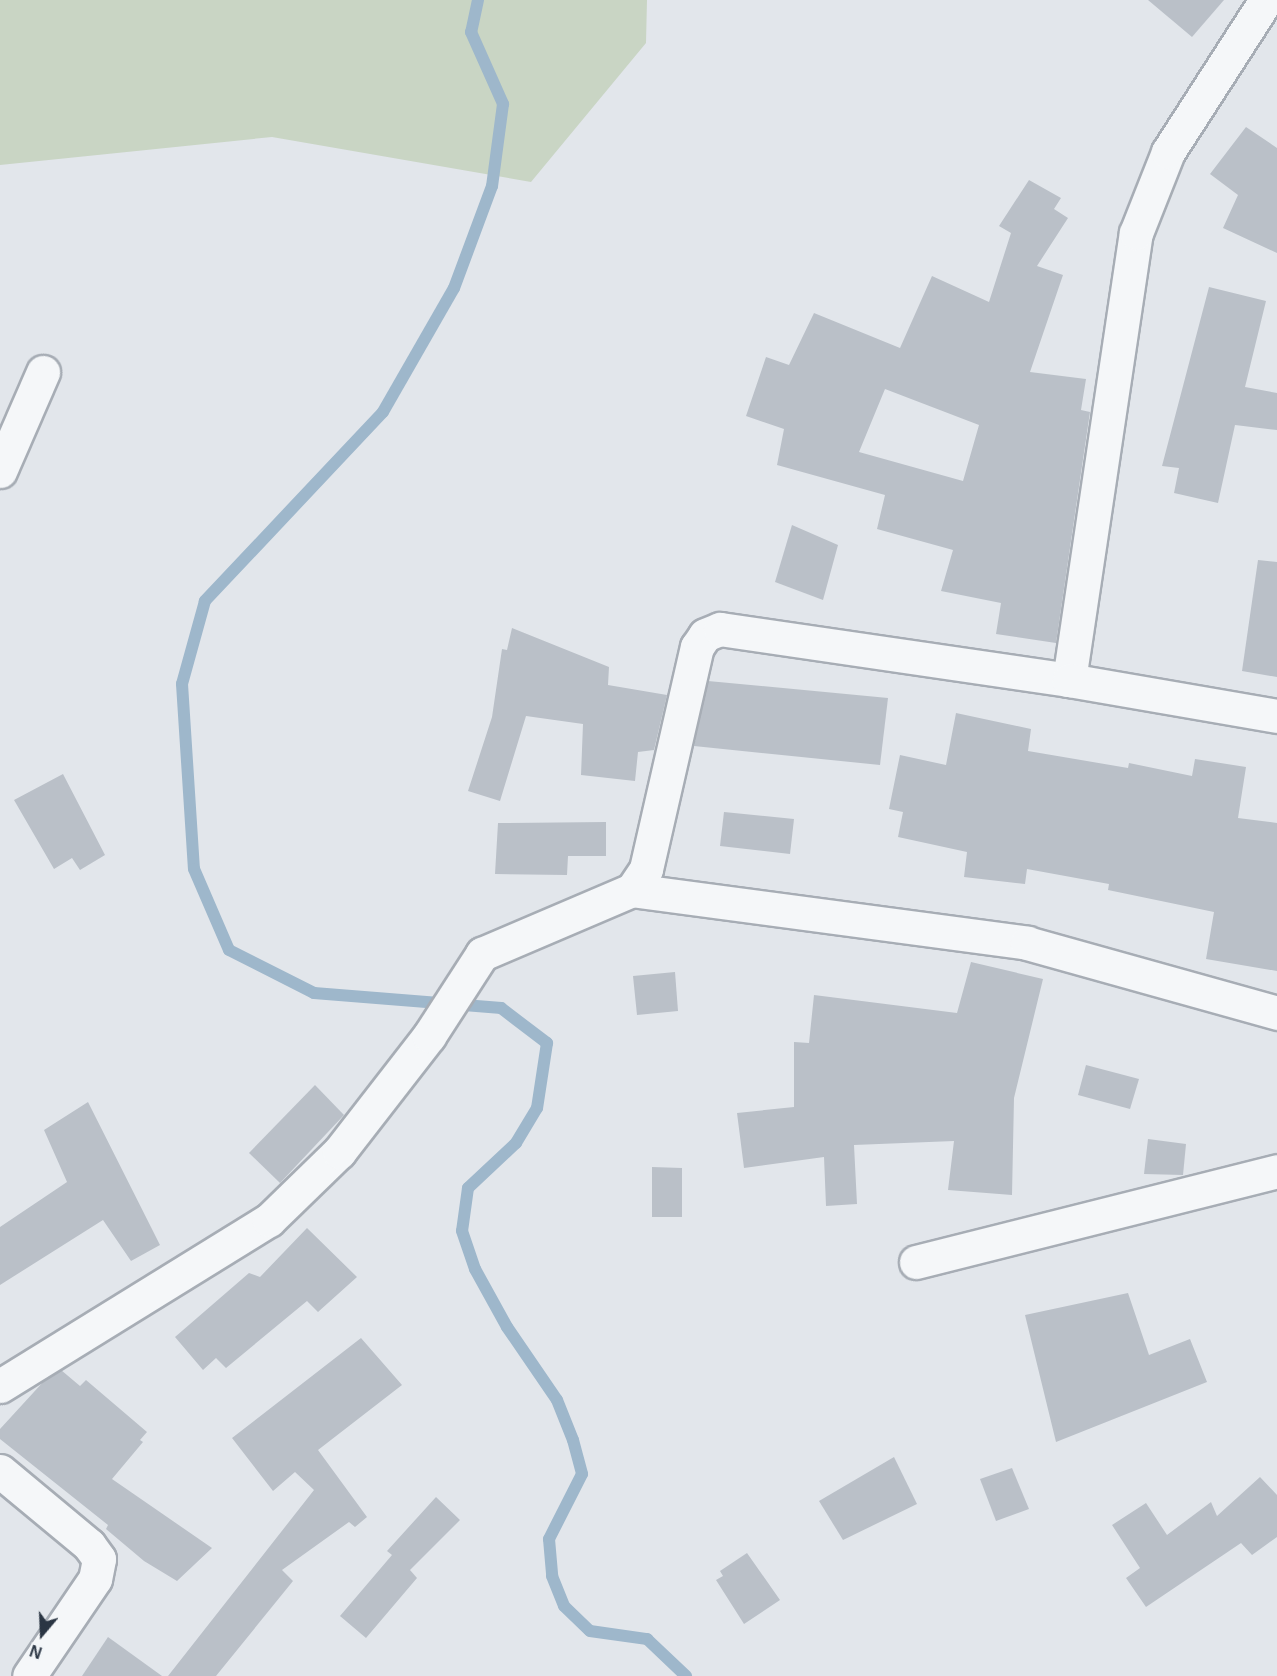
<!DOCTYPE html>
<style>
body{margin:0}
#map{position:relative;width:1277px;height:1676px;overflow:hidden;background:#e2e6eb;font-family:Arial,sans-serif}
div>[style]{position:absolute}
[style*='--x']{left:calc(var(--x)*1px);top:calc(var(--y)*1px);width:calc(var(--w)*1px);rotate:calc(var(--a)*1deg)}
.green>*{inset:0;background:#c9d5c4}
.stream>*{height:12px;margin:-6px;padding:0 6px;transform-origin:6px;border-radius:6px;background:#9eb7cb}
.building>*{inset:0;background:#bac0c8}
.roads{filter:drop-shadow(2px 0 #a7adb5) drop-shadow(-2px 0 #a7adb5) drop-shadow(0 2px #a7adb5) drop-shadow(0 -2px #a7adb5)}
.minor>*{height:33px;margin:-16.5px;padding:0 16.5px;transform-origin:16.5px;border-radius:16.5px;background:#f5f7f9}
span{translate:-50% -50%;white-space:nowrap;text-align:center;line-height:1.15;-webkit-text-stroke:6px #f2f5f8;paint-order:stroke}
.north{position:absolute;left:12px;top:1604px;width:60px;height:60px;-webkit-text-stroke:4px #f2f5f8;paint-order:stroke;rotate:199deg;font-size:16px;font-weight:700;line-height:24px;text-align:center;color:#2a3543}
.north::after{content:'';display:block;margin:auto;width:21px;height:27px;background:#2a3543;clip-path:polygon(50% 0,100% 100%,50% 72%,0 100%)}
</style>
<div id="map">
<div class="green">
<div style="clip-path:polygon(0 0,647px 0,646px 43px,531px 182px,272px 137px,0 165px)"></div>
</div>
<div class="stream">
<div style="--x:478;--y:0;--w:33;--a:102"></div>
<div style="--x:471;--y:32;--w:79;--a:66"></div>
<div style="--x:503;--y:104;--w:83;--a:97.6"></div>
<div style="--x:492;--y:186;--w:109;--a:110.4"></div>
<div style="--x:454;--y:288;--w:143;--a:119.8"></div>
<div style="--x:383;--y:412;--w:260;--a:133.3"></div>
<div style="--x:205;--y:601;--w:86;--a:105.5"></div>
<div style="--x:182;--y:684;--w:185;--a:86.3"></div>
<div style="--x:194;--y:869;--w:88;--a:66.6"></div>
<div style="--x:229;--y:950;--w:95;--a:26.8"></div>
<div style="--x:314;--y:993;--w:188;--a:4.6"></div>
<div style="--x:501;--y:1008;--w:58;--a:37.3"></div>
<div style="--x:547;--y:1043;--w:66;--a:98.7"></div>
<div style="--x:537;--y:1108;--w:41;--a:121"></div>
<div style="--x:516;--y:1143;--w:66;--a:136.8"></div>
<div style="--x:468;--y:1188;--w:43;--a:97.9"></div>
<div style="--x:462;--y:1231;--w:40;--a:71.1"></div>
<div style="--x:475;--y:1269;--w:66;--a:61.1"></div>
<div style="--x:507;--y:1327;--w:88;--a:55.6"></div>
<div style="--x:557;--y:1400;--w:43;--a:68.2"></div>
<div style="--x:573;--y:1440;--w:35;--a:75"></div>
<div style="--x:582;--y:1474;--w:73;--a:116.9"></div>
<div style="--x:549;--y:1539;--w:37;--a:85"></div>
<div style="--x:552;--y:1576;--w:32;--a:68"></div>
<div style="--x:564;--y:1606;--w:36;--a:44"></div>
<div style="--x:590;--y:1631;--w:58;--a:8"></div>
<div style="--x:647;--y:1639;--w:54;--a:43.5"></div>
</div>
<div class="building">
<div style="clip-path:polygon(1148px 0,1224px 0,1192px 37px)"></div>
<div style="clip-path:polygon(1246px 127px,1277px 148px,1277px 253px,1223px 228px,1238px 195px,1210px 174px)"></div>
<div style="clip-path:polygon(evenodd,1029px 180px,1061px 198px,1054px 209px,1068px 218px,1037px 266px,1063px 275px,1030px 372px,1086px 379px,1081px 410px,1090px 412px,1056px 643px,996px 634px,1001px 603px,941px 591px,953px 550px,877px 529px,885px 495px,777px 465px,784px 429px,746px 416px,766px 357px,789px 365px,814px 313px,900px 348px,932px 276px,989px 302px,1011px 233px,999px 226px,1029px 180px,885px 389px,979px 425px,963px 481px,859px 452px,885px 389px)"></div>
<div style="clip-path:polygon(1209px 287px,1266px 301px,1245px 387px,1277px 393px,1277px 430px,1235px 425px,1218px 503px,1174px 493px,1179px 468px,1162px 466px)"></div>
<div style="clip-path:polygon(792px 525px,838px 545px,823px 600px,775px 582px)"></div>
<div style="clip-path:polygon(1258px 560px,1277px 562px,1277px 677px,1242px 671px)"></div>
<div style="clip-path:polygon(512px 628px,609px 667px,608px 685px,667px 695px,654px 750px,638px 752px,635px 781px,581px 775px,583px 724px,526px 716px,500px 801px,468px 791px,492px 717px,502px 649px,507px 650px)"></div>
<div style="clip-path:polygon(708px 681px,888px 698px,880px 765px,694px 746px)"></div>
<div style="clip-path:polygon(956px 713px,1031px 729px,1028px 751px,1128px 768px,1129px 763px,1192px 776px,1195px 759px,1246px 767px,1238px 818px,1277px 823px,1277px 971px,1206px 959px,1214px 912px,1108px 890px,1109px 884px,1027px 869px,1025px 884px,964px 877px,967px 852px,898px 837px,903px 812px,889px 809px,900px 755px,946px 765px)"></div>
<div style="clip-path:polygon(63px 774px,105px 855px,80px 870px,72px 858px,54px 869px,14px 800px)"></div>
<div style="clip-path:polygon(724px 812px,794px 819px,790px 854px,720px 846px)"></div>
<div style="clip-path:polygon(606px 822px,606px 856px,568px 856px,567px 875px,495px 874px,498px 823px)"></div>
<div style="clip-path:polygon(971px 962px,1043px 979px,1014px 1098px,1012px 1195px,948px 1190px,954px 1141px,854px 1145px,857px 1204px,826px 1206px,824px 1157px,744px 1168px,737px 1113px,794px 1107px,794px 1042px,809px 1043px,814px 995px,957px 1013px)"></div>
<div style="clip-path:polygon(675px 972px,678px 1011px,637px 1015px,633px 976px)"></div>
<div style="clip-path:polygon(1086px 1065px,1139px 1079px,1130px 1109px,1078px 1095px)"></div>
<div style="clip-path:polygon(315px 1085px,344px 1115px,280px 1183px,249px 1153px)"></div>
<div style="clip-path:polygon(88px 1102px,160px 1245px,131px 1261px,103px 1220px,0 1285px,0 1227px,67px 1182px,44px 1130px)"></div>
<div style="clip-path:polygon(1148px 1139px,1186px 1144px,1183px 1175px,1144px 1174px)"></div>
<div style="clip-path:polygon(652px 1167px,682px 1168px,682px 1217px,652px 1217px)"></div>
<div style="clip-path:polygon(307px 1228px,357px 1277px,318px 1312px,307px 1301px,226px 1368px,216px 1358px,203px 1370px,175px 1337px,249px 1273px,260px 1277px)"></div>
<div style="clip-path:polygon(1128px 1293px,1149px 1355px,1190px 1339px,1207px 1382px,1056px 1442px,1025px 1315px)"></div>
<div style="clip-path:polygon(361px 1338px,402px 1385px,318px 1450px,367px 1517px,355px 1527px,349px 1522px,282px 1570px,293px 1581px,216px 1676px,168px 1676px,314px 1490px,295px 1472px,273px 1491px,232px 1438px)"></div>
<div style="clip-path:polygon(61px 1370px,80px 1386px,86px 1380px,147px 1432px,140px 1440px,143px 1442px,112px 1479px,212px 1548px,177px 1581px,144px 1561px,106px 1529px,108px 1525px,0 1439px,0 1429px,44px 1381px)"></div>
<div style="clip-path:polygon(894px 1457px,917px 1504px,843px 1540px,819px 1501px)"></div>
<div style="clip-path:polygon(1012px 1468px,1029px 1509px,996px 1521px,980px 1479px)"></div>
<div style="clip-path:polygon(1260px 1477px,1277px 1495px,1277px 1537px,1252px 1555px,1241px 1543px,1146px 1607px,1126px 1578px,1140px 1568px,1112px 1525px,1146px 1503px,1167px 1535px,1211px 1502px,1217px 1516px)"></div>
<div style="clip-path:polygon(436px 1497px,460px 1520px,410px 1570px,417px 1578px,366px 1638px,340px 1616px,392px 1555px,387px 1551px)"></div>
<div style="clip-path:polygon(747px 1553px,780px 1600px,744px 1624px,716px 1580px,723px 1576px,720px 1571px)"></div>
<div style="clip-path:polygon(108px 1637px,162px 1676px,82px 1676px)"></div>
</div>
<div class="roads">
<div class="minor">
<div style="--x:0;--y:471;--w:108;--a:-66.5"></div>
<div style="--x:1069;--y:680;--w:452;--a:-81.5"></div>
<div style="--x:1136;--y:233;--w:87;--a:-68.4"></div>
<div style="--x:1168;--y:152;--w:181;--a:-57.2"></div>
<div style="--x:632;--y:890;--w:399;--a:7.6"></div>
<div style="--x:1027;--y:943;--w:260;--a:15.6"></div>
<div style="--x:916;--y:1262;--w:372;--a:-14.1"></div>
<div style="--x:0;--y:1386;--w:316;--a:-31.7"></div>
<div style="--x:269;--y:1220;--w:98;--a:-44.2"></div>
<div style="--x:339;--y:1152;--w:147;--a:-52.2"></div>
<div style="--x:429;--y:1036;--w:98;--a:-57.1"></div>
<div style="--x:482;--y:954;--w:163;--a:-23.1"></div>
<div style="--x:632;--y:890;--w:25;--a:-56"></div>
<div style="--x:646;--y:869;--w:228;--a:-77.1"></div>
<div style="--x:697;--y:647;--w:14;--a:-56"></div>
<div style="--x:705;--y:635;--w:16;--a:-22"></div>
<div style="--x:720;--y:629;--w:353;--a:8.3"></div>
<div style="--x:1069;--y:680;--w:211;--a:9.8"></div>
<div style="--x:0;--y:1471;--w:116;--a:39.7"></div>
<div style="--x:89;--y:1545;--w:17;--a:54"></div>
<div style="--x:99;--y:1559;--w:20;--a:101"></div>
<div style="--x:95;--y:1579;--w:117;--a:124.2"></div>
</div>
</div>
<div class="north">N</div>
</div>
